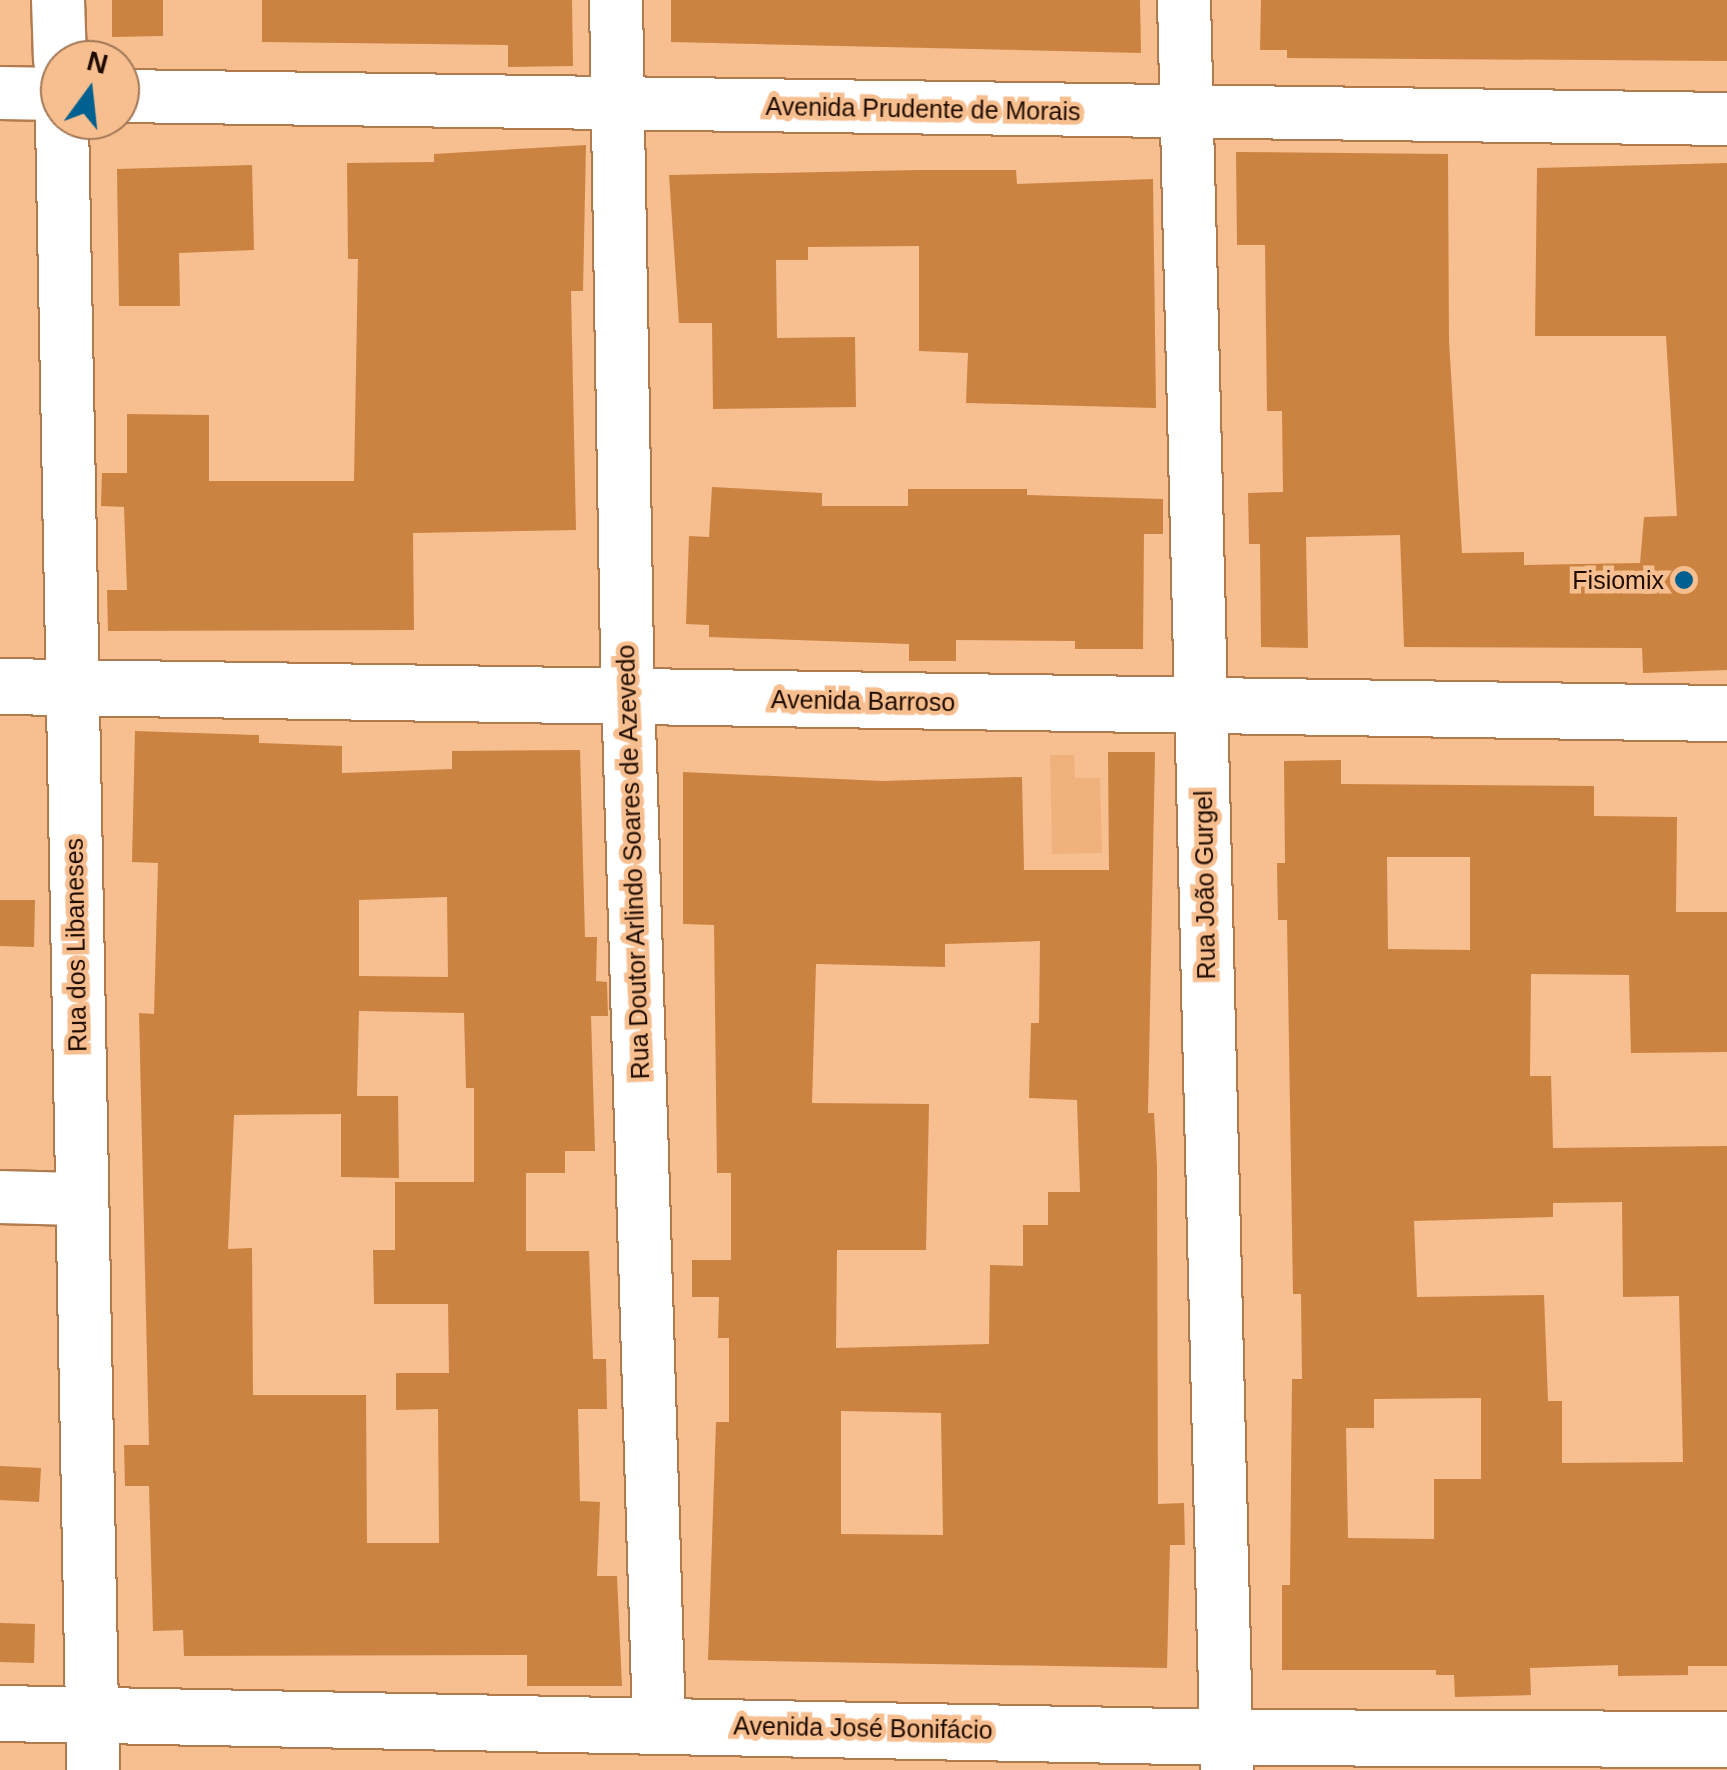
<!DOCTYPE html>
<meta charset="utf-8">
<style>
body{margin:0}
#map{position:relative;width:1727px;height:1770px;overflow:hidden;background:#f7be8f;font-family:Helvetica,sans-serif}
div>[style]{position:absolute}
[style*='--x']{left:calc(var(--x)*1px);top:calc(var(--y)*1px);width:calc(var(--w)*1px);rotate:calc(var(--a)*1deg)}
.built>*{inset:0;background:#f0b27d}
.building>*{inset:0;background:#cb8342}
.roads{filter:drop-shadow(2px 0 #b07b4e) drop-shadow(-2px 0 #b07b4e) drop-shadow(0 2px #b07b4e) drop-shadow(0 -2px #b07b4e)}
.minor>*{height:52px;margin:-26px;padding:0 26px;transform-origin:26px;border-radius:26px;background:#fff}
.tertiary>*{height:55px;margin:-27.5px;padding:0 27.5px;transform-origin:27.5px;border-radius:27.5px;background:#fff}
.dots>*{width:28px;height:28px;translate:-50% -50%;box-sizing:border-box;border:5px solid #f7be8f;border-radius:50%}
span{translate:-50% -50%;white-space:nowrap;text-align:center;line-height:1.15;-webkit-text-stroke:9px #f7be8f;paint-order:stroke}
.street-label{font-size:25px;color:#1f0c00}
.poi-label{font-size:25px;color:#1f0c00}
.right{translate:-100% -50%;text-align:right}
.north{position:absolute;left:40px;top:40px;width:100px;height:100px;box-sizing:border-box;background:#f7be8f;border:2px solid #a17756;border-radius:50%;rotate:15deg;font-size:28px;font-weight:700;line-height:40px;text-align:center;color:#1f0c00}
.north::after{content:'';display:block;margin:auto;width:35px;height:45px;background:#006090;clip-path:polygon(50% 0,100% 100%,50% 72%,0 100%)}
</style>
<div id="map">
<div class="built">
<div style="clip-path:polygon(1050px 755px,1074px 755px,1075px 778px,1100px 778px,1102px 853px,1052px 854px)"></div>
</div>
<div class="building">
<div style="clip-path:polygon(112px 0,163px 0,163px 36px,112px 37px)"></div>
<div style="clip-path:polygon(262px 0,572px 0,573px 66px,508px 67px,508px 45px,262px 42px)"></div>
<div style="clip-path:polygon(671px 0,1140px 0,1141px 53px,671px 42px)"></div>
<div style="clip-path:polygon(1261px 0,1727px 0,1727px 61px,1287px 58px,1287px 50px,1260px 50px)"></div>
<div style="clip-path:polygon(586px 145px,583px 291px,571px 291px,576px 530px,413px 533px,414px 630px,108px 631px,107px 590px,127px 590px,124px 507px,101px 506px,102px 473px,127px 473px,127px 414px,209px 415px,209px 481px,354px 481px,358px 259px,348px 259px,347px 163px,434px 162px,434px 154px)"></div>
<div style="clip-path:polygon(1236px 152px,1448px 154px,1449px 341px,1462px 553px,1524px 552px,1524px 565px,1640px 563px,1644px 517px,1677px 516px,1666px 336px,1535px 336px,1537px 168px,1727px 163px,1727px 670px,1643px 673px,1642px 648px,1404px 647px,1400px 535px,1306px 537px,1308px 648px,1261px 647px,1260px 544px,1249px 544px,1248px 493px,1283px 492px,1282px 411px,1267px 411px,1265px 245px,1237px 245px)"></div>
<div style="clip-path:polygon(252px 165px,254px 250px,179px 253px,180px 306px,119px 306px,117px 169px)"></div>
<div style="clip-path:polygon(919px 170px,1016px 170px,1017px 184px,1153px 179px,1156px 408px,966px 403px,968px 353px,919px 351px,919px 246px,808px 247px,808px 260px,776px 260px,777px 338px,855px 337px,856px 407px,713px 409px,712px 323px,679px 323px,669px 175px)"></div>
<div style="clip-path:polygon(712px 487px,822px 493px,822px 506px,908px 506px,908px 489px,1027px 489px,1027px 495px,1163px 499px,1163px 534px,1144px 534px,1143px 649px,1075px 649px,1075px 641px,956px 640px,956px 661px,909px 661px,909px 644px,709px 637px,709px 625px,686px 624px,689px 536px,709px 537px)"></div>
<div style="clip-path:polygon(evenodd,135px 731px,259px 735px,259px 743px,342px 746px,342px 773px,452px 769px,452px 751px,580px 750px,585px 937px,597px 937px,596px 981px,607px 982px,608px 1016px,591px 1016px,595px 1151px,565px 1151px,565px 1173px,526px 1173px,526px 1251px,589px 1251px,593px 1359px,606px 1359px,607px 1409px,578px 1409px,580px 1501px,600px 1502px,597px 1576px,617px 1576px,622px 1686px,527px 1686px,527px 1655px,184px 1656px,183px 1630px,153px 1631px,149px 1486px,125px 1486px,124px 1445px,149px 1445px,139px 1013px,154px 1014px,158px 863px,132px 862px,135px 731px,447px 897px,448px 977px,359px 976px,359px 900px,447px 897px,135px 731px,359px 1011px,464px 1013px,466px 1088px,474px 1088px,474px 1182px,395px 1182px,395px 1250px,373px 1250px,374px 1304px,448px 1304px,449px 1373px,396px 1373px,396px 1410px,438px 1409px,439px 1543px,367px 1543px,366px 1395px,253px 1395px,252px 1248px,228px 1249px,234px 1115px,341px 1114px,341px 1177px,399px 1178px,398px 1096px,357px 1096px,359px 1011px)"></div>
<div style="clip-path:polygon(evenodd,1108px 752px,1155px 752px,1148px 1113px,1154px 1113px,1157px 1166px,1158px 1504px,1184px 1503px,1185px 1545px,1170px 1545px,1167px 1668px,708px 1660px,716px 1422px,729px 1422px,729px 1338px,718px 1338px,719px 1297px,692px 1297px,692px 1260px,731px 1260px,731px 1173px,717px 1173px,714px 925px,683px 924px,683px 772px,882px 781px,1022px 777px,1024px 870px,1109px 870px,1108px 752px,1040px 941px,1039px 1023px,1031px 1023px,1029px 1098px,1077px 1100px,1080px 1192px,1048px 1192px,1048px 1225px,1023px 1225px,1023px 1266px,990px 1265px,989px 1344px,836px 1348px,837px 1250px,926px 1250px,929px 1104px,812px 1103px,816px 964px,945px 967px,945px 944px,1040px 941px,1108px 752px,841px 1411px,941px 1413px,943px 1535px,841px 1534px,841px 1411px)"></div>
<div style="clip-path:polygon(evenodd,1341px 760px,1341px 784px,1594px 786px,1594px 816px,1677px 817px,1676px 912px,1727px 912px,1727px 1052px,1631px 1053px,1629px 975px,1531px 974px,1530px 1076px,1551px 1076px,1553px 1148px,1727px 1146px,1727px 1666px,1688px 1666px,1688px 1675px,1618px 1676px,1618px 1665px,1530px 1668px,1531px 1695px,1455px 1697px,1454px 1675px,1436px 1675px,1436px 1670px,1282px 1670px,1282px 1585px,1290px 1585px,1292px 1379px,1302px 1379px,1301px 1294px,1293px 1294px,1287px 920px,1278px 920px,1277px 863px,1285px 863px,1284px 761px,1341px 760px,1387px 857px,1470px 857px,1470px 950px,1388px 949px,1387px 857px,1341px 760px,1622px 1202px,1623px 1297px,1679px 1296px,1683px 1462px,1562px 1463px,1562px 1401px,1548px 1401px,1544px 1295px,1417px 1297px,1414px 1221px,1553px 1217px,1553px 1203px,1622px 1202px,1341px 760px,1481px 1398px,1481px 1479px,1434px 1479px,1434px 1539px,1348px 1538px,1346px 1428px,1374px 1428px,1374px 1399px,1481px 1398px)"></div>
<div style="clip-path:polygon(0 900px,35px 900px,34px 947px,0 946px)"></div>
<div style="clip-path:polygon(0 1466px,41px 1468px,39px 1502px,0 1500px)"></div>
<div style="clip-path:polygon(0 1623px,35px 1624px,34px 1663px,0 1662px)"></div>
</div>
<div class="roads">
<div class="minor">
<div style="--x:58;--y:0;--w:60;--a:88.1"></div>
<div style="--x:616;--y:0;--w:657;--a:89.04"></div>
<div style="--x:627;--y:657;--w:1067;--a:88.28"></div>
<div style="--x:1184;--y:0;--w:1771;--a:88.61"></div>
<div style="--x:0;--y:93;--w:60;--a:1"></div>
<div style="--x:120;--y:96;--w:1607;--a:0.82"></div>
<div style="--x:62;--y:120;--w:1650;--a:88.92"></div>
<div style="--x:0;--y:1197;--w:82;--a:1.4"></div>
</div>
<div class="tertiary">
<div style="--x:0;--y:686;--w:1727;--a:0.9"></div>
<div style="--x:0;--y:1713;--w:1227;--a:1.12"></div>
<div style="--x:1227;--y:1737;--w:500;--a:0.23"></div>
</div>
</div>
<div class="dots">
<div style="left:1684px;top:580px;background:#006090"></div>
</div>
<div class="street-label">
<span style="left:923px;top:109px;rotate:1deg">Avenida Prudente de Morais</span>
<span style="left:863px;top:701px;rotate:1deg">Avenida Barroso</span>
<span style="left:633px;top:862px;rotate:-92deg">Rua Doutor Arlindo Soares de Azevedo</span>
<span style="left:1205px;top:885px;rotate:-91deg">Rua João Gurgel</span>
<span style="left:76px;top:945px;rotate:-91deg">Rua dos Libaneses</span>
<span style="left:863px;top:1728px;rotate:1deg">Avenida José Bonifácio</span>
</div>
<div class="poi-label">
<span class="right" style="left:1664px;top:580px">Fisiomix</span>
</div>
<div class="north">N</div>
</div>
